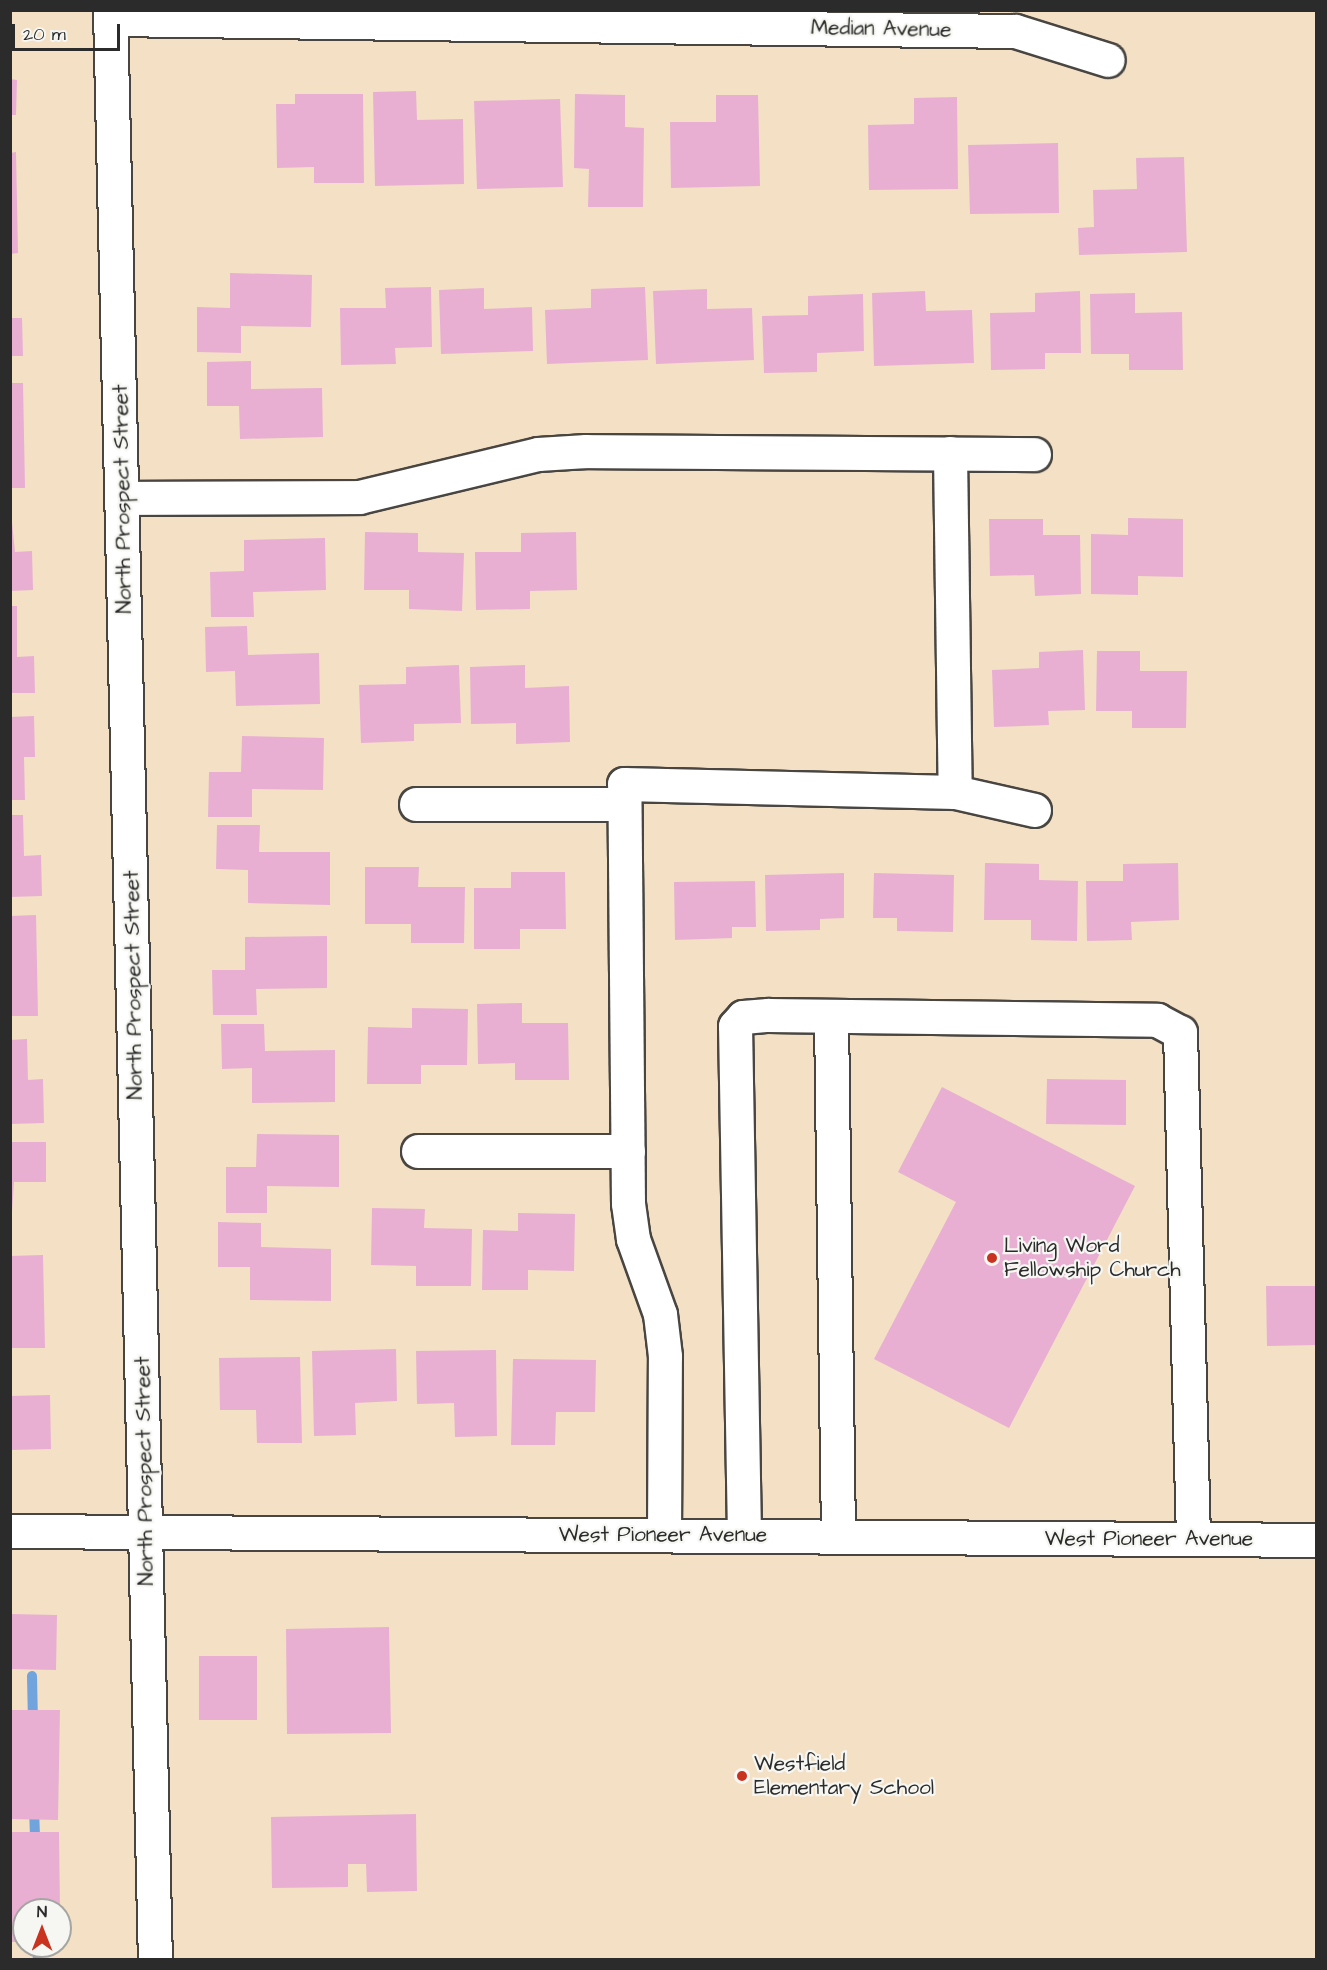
<!DOCTYPE html>
<style>
body{margin:0}
#map{position:relative;width:1327px;height:1970px;overflow:hidden;background:#f3e0c5;font-family:"Architects Daughter",sans-serif}
div>[style]{position:absolute}
[style*='--x']{left:calc(var(--x)*1px);top:calc(var(--y)*1px);width:calc(var(--w)*1px);rotate:calc(var(--a)*1deg)}
.stream>*{height:10px;margin:-5px;padding:0 5px;transform-origin:5px;border-radius:5px;background:#71a3dc}
.building>*{inset:0;background:#e8afd3}
.roads{filter:drop-shadow(2px 0 #494642) drop-shadow(-2px 0 #494642) drop-shadow(0 2px #494642) drop-shadow(0 -2px #494642)}
.minor>*{height:33px;margin:-16.5px;padding:0 16.5px;transform-origin:16.5px;border-radius:16.5px;background:#fff}
.dots>*{width:16px;height:16px;translate:-50% -50%;box-sizing:border-box;border:3px solid #f6f6f2;border-radius:50%}
span{translate:-50% -50%;white-space:nowrap;text-align:center;line-height:1.15;-webkit-text-stroke:4.5px #f6f6f2;paint-order:stroke}
.street-label{font-size:21px;color:#2b2b2b}
.poi-label{font-size:21px;color:#2b2b2b}
.left{translate:0 -50%;text-align:left}
.frame{position:absolute;inset:0;border:12px solid #2b2b2b;pointer-events:none}
.north{position:absolute;left:12px;top:1898px;width:60px;height:60px;box-sizing:border-box;background:#f6f6f2;border:2px solid #a5a5a2;border-radius:50%;rotate:0deg;font-size:16px;font-weight:700;line-height:24px;text-align:center;color:#2b2b2b}
.north::after{content:'';display:block;margin:auto;width:21px;height:27px;background:#c8321e;clip-path:polygon(50% 0,100% 100%,50% 72%,0 100%)}
.scale{position:absolute;left:12px;top:24px;width:108px;height:27px;box-sizing:border-box;border:3px solid #2b2b2b;border-top:0;padding-left:8px;font-size:18px;line-height:21px;white-space:nowrap;color:#2b2b2b;-webkit-text-stroke:4px #f6f6f2;paint-order:stroke}
</style>
<div id="map">
<div class="stream">
<div style="--x:32;--y:1676;--w:47;--a:88.8"></div>
<div style="--x:34;--y:1808;--w:38;--a:88"></div>
<div style="--x:37;--y:1946;--w:14;--a:86"></div>
</div>
<div class="building">
<div style="clip-path:polygon(10px 79px,17px 80px,16px 115px,10px 115px)"></div>
<div style="clip-path:polygon(416px 91px,417px 120px,463px 119px,464px 184px,375px 186px,373px 92px)"></div>
<div style="clip-path:polygon(295px 94px,363px 94px,364px 183px,314px 183px,314px 167px,277px 168px,276px 104px,295px 104px)"></div>
<div style="clip-path:polygon(575px 94px,625px 95px,625px 127px,644px 128px,643px 207px,588px 207px,589px 169px,574px 168px)"></div>
<div style="clip-path:polygon(716px 95px,758px 95px,760px 186px,671px 188px,670px 122px,716px 122px)"></div>
<div style="clip-path:polygon(957px 97px,958px 189px,869px 190px,868px 125px,914px 124px,914px 98px)"></div>
<div style="clip-path:polygon(560px 99px,563px 187px,477px 189px,474px 101px)"></div>
<div style="clip-path:polygon(1058px 143px,1059px 213px,970px 214px,968px 145px)"></div>
<div style="clip-path:polygon(16px 152px,18px 253px,10px 254px,10px 153px)"></div>
<div style="clip-path:polygon(1184px 157px,1187px 252px,1079px 255px,1078px 228px,1094px 227px,1093px 190px,1137px 189px,1136px 158px)"></div>
<div style="clip-path:polygon(230px 273px,312px 275px,311px 327px,241px 326px,241px 353px,197px 352px,197px 307px,230px 308px)"></div>
<div style="clip-path:polygon(431px 287px,432px 347px,395px 348px,396px 364px,341px 365px,340px 308px,386px 308px,385px 288px)"></div>
<div style="clip-path:polygon(645px 287px,648px 360px,547px 364px,545px 310px,591px 308px,591px 289px)"></div>
<div style="clip-path:polygon(484px 288px,484px 309px,532px 307px,533px 351px,441px 354px,439px 290px)"></div>
<div style="clip-path:polygon(707px 289px,707px 309px,752px 308px,754px 360px,656px 364px,653px 291px)"></div>
<div style="clip-path:polygon(925px 291px,926px 311px,972px 310px,974px 363px,874px 366px,872px 293px)"></div>
<div style="clip-path:polygon(1080px 291px,1081px 353px,1045px 353px,1045px 369px,991px 370px,990px 313px,1035px 312px,1035px 293px)"></div>
<div style="clip-path:polygon(1135px 293px,1135px 313px,1182px 312px,1183px 370px,1129px 370px,1129px 354px,1091px 354px,1090px 294px)"></div>
<div style="clip-path:polygon(863px 294px,864px 351px,817px 353px,817px 372px,764px 373px,762px 316px,808px 315px,808px 296px)"></div>
<div style="clip-path:polygon(10px 318px,22px 318px,23px 356px,10px 356px)"></div>
<div style="clip-path:polygon(251px 361px,251px 389px,322px 388px,323px 437px,240px 439px,239px 406px,207px 406px,207px 362px)"></div>
<div style="clip-path:polygon(10px 383px,23px 383px,25px 488px,10px 488px)"></div>
<div style="clip-path:polygon(10px 502px,15px 552px,32px 551px,33px 590px,10px 591px)"></div>
<div style="clip-path:polygon(1128px 518px,1183px 519px,1183px 577px,1138px 576px,1138px 595px,1091px 594px,1091px 534px,1128px 535px)"></div>
<div style="clip-path:polygon(989px 519px,1043px 519px,1043px 535px,1080px 535px,1081px 594px,1035px 596px,1034px 575px,990px 576px)"></div>
<div style="clip-path:polygon(365px 532px,418px 533px,418px 552px,464px 553px,462px 611px,409px 609px,409px 590px,364px 590px)"></div>
<div style="clip-path:polygon(576px 532px,577px 590px,530px 591px,530px 609px,476px 610px,475px 552px,521px 552px,521px 533px)"></div>
<div style="clip-path:polygon(325px 538px,326px 590px,253px 592px,254px 617px,211px 617px,210px 572px,244px 571px,244px 540px)"></div>
<div style="clip-path:polygon(10px 606px,17px 606px,17px 657px,34px 656px,35px 693px,10px 693px)"></div>
<div style="clip-path:polygon(247px 626px,248px 655px,319px 653px,320px 704px,236px 706px,235px 671px,206px 672px,205px 627px)"></div>
<div style="clip-path:polygon(1083px 650px,1085px 710px,1048px 711px,1049px 725px,994px 727px,992px 670px,1039px 668px,1039px 652px)"></div>
<div style="clip-path:polygon(1097px 651px,1140px 651px,1140px 671px,1187px 671px,1186px 728px,1132px 728px,1132px 711px,1096px 711px)"></div>
<div style="clip-path:polygon(459px 665px,461px 723px,414px 724px,414px 741px,361px 743px,359px 685px,406px 684px,406px 667px)"></div>
<div style="clip-path:polygon(525px 665px,525px 688px,569px 686px,570px 742px,516px 744px,516px 723px,471px 724px,470px 667px)"></div>
<div style="clip-path:polygon(34px 716px,35px 757px,24px 757px,25px 800px,10px 800px,10px 717px)"></div>
<div style="clip-path:polygon(242px 736px,324px 738px,323px 790px,252px 789px,252px 817px,208px 817px,209px 772px,241px 772px)"></div>
<div style="clip-path:polygon(10px 815px,23px 815px,24px 856px,41px 855px,42px 896px,10px 897px)"></div>
<div style="clip-path:polygon(217px 825px,260px 825px,259px 852px,330px 852px,330px 905px,248px 903px,248px 870px,216px 869px)"></div>
<div style="clip-path:polygon(985px 863px,1039px 864px,1039px 880px,1078px 881px,1077px 941px,1031px 940px,1031px 920px,984px 920px)"></div>
<div style="clip-path:polygon(1178px 863px,1179px 920px,1131px 922px,1132px 940px,1087px 941px,1086px 881px,1123px 881px,1123px 864px)"></div>
<div style="clip-path:polygon(365px 867px,419px 867px,418px 887px,465px 887px,464px 943px,411px 943px,411px 924px,365px 924px)"></div>
<div style="clip-path:polygon(511px 872px,565px 872px,566px 929px,520px 929px,520px 949px,474px 949px,474px 888px,511px 888px)"></div>
<div style="clip-path:polygon(844px 873px,844px 918px,820px 919px,820px 930px,766px 931px,765px 875px)"></div>
<div style="clip-path:polygon(874px 873px,954px 875px,953px 932px,897px 931px,897px 918px,873px 918px)"></div>
<div style="clip-path:polygon(755px 881px,756px 927px,732px 927px,732px 938px,675px 940px,674px 882px)"></div>
<div style="clip-path:polygon(36px 915px,38px 1016px,10px 1016px,10px 916px)"></div>
<div style="clip-path:polygon(327px 936px,327px 988px,256px 989px,257px 1015px,213px 1015px,212px 970px,245px 970px,245px 937px)"></div>
<div style="clip-path:polygon(522px 1003px,522px 1023px,568px 1023px,569px 1080px,515px 1080px,515px 1063px,478px 1064px,477px 1004px)"></div>
<div style="clip-path:polygon(412px 1008px,468px 1009px,467px 1065px,421px 1065px,421px 1084px,367px 1084px,368px 1027px,412px 1028px)"></div>
<div style="clip-path:polygon(221px 1024px,264px 1024px,265px 1051px,335px 1050px,335px 1102px,252px 1103px,252px 1068px,222px 1069px)"></div>
<div style="clip-path:polygon(27px 1039px,28px 1080px,43px 1079px,44px 1123px,10px 1124px,10px 1040px)"></div>
<div style="clip-path:polygon(1047px 1079px,1126px 1080px,1126px 1125px,1046px 1124px)"></div>
<div style="clip-path:polygon(942px 1087px,1135px 1186px,1009px 1428px,874px 1359px,956px 1202px,898px 1172px)"></div>
<div style="clip-path:polygon(257px 1134px,339px 1135px,339px 1187px,267px 1186px,267px 1213px,226px 1213px,226px 1167px,256px 1167px)"></div>
<div style="clip-path:polygon(10px 1142px,46px 1142px,46px 1182px,14px 1182px,10px 1242px)"></div>
<div style="clip-path:polygon(372px 1208px,425px 1209px,424px 1228px,472px 1229px,471px 1286px,416px 1286px,416px 1266px,371px 1265px)"></div>
<div style="clip-path:polygon(518px 1213px,575px 1214px,574px 1271px,528px 1270px,528px 1290px,482px 1290px,483px 1230px,518px 1231px)"></div>
<div style="clip-path:polygon(218px 1222px,261px 1223px,261px 1247px,331px 1249px,331px 1301px,250px 1300px,250px 1267px,218px 1267px)"></div>
<div style="clip-path:polygon(43px 1255px,45px 1348px,10px 1348px,10px 1256px)"></div>
<div style="clip-path:polygon(1266px 1286px,1316px 1286px,1316px 1345px,1267px 1346px)"></div>
<div style="clip-path:polygon(396px 1349px,397px 1401px,355px 1403px,356px 1435px,314px 1436px,312px 1351px)"></div>
<div style="clip-path:polygon(496px 1350px,497px 1436px,455px 1437px,454px 1403px,417px 1404px,416px 1351px)"></div>
<div style="clip-path:polygon(300px 1357px,302px 1443px,257px 1443px,256px 1410px,220px 1410px,219px 1358px)"></div>
<div style="clip-path:polygon(513px 1359px,596px 1360px,595px 1412px,556px 1412px,555px 1445px,511px 1445px)"></div>
<div style="clip-path:polygon(50px 1395px,51px 1449px,10px 1450px,10px 1396px)"></div>
<div style="clip-path:polygon(10px 1614px,57px 1615px,56px 1670px,10px 1669px)"></div>
<div style="clip-path:polygon(389px 1627px,391px 1733px,287px 1734px,286px 1629px)"></div>
<div style="clip-path:polygon(199px 1656px,257px 1656px,257px 1720px,199px 1720px)"></div>
<div style="clip-path:polygon(10px 1710px,60px 1710px,58px 1820px,10px 1819px)"></div>
<div style="clip-path:polygon(416px 1814px,417px 1891px,367px 1892px,366px 1864px,348px 1864px,348px 1887px,272px 1888px,271px 1817px)"></div>
<div style="clip-path:polygon(10px 1832px,59px 1832px,60px 1910px,24px 1910px,24px 1942px,10px 1942px)"></div>
</div>
<div class="roads">
<div class="minor">
<div style="--x:110;--y:10;--w:1951;--a:88.68"></div>
<div style="--x:110;--y:19;--w:905;--a:0.76"></div>
<div style="--x:1015;--y:31;--w:97;--a:17.3"></div>
<div style="--x:950;--y:453;--w:339;--a:89.2"></div>
<div style="--x:124;--y:498;--w:235;--a:-0.2"></div>
<div style="--x:359;--y:497;--w:184;--a:-13.5"></div>
<div style="--x:538;--y:454;--w:48;--a:-3.6"></div>
<div style="--x:586;--y:451;--w:448;--a:0.4"></div>
<div style="--x:416;--y:804;--w:208;--a:0"></div>
<div style="--x:831;--y:1016;--w:520;--a:89.23"></div>
<div style="--x:418;--y:1151;--w:210;--a:0"></div>
<div style="--x:10;--y:1531;--w:1306;--a:0.39"></div>
<div style="--x:664;--y:1535;--w:179;--a:-89.7"></div>
<div style="--x:665;--y:1356;--w:42;--a:-96.8"></div>
<div style="--x:660;--y:1314;--w:80;--a:-109.8"></div>
<div style="--x:633;--y:1239;--w:36;--a:-98"></div>
<div style="--x:628;--y:1203;--w:419;--a:-90.5"></div>
<div style="--x:624;--y:784;--w:331;--a:1.4"></div>
<div style="--x:955;--y:792;--w:81;--a:12.8"></div>
<div style="--x:744;--y:1535;--w:509;--a:-91.01"></div>
<div style="--x:735;--y:1026;--w:12;--a:-48"></div>
<div style="--x:743;--y:1017;--w:25;--a:-5"></div>
<div style="--x:768;--y:1015;--w:389;--a:0.7"></div>
<div style="--x:1157;--y:1020;--w:26;--a:28"></div>
<div style="--x:1180;--y:1032;--w:507;--a:88.53"></div>
</div>
</div>
<div class="dots">
<div style="left:992px;top:1258px;background:#c8321e"></div>
<div style="left:742px;top:1776px;background:#c8321e"></div>
</div>
<div class="street-label">
<span style="left:881px;top:29px;rotate:1deg">Median Avenue</span>
<span style="left:123px;top:499px;rotate:-91deg">North Prospect Street</span>
<span style="left:134px;top:985px;rotate:-91deg">North Prospect Street</span>
<span style="left:145px;top:1471px;rotate:-91deg">North Prospect Street</span>
<span style="left:663px;top:1535px">West Pioneer Avenue</span>
<span style="left:1149px;top:1539px">West Pioneer Avenue</span>
</div>
<div class="poi-label">
<span class="left" style="left:1004px;top:1258px">Living Word<br>Fellowship Church</span>
<span class="left" style="left:754px;top:1776px">Westfield<br>Elementary School</span>
</div>
<div class="frame"></div>
<div class="north">N</div>
<div class="scale">20 m</div>
</div>
